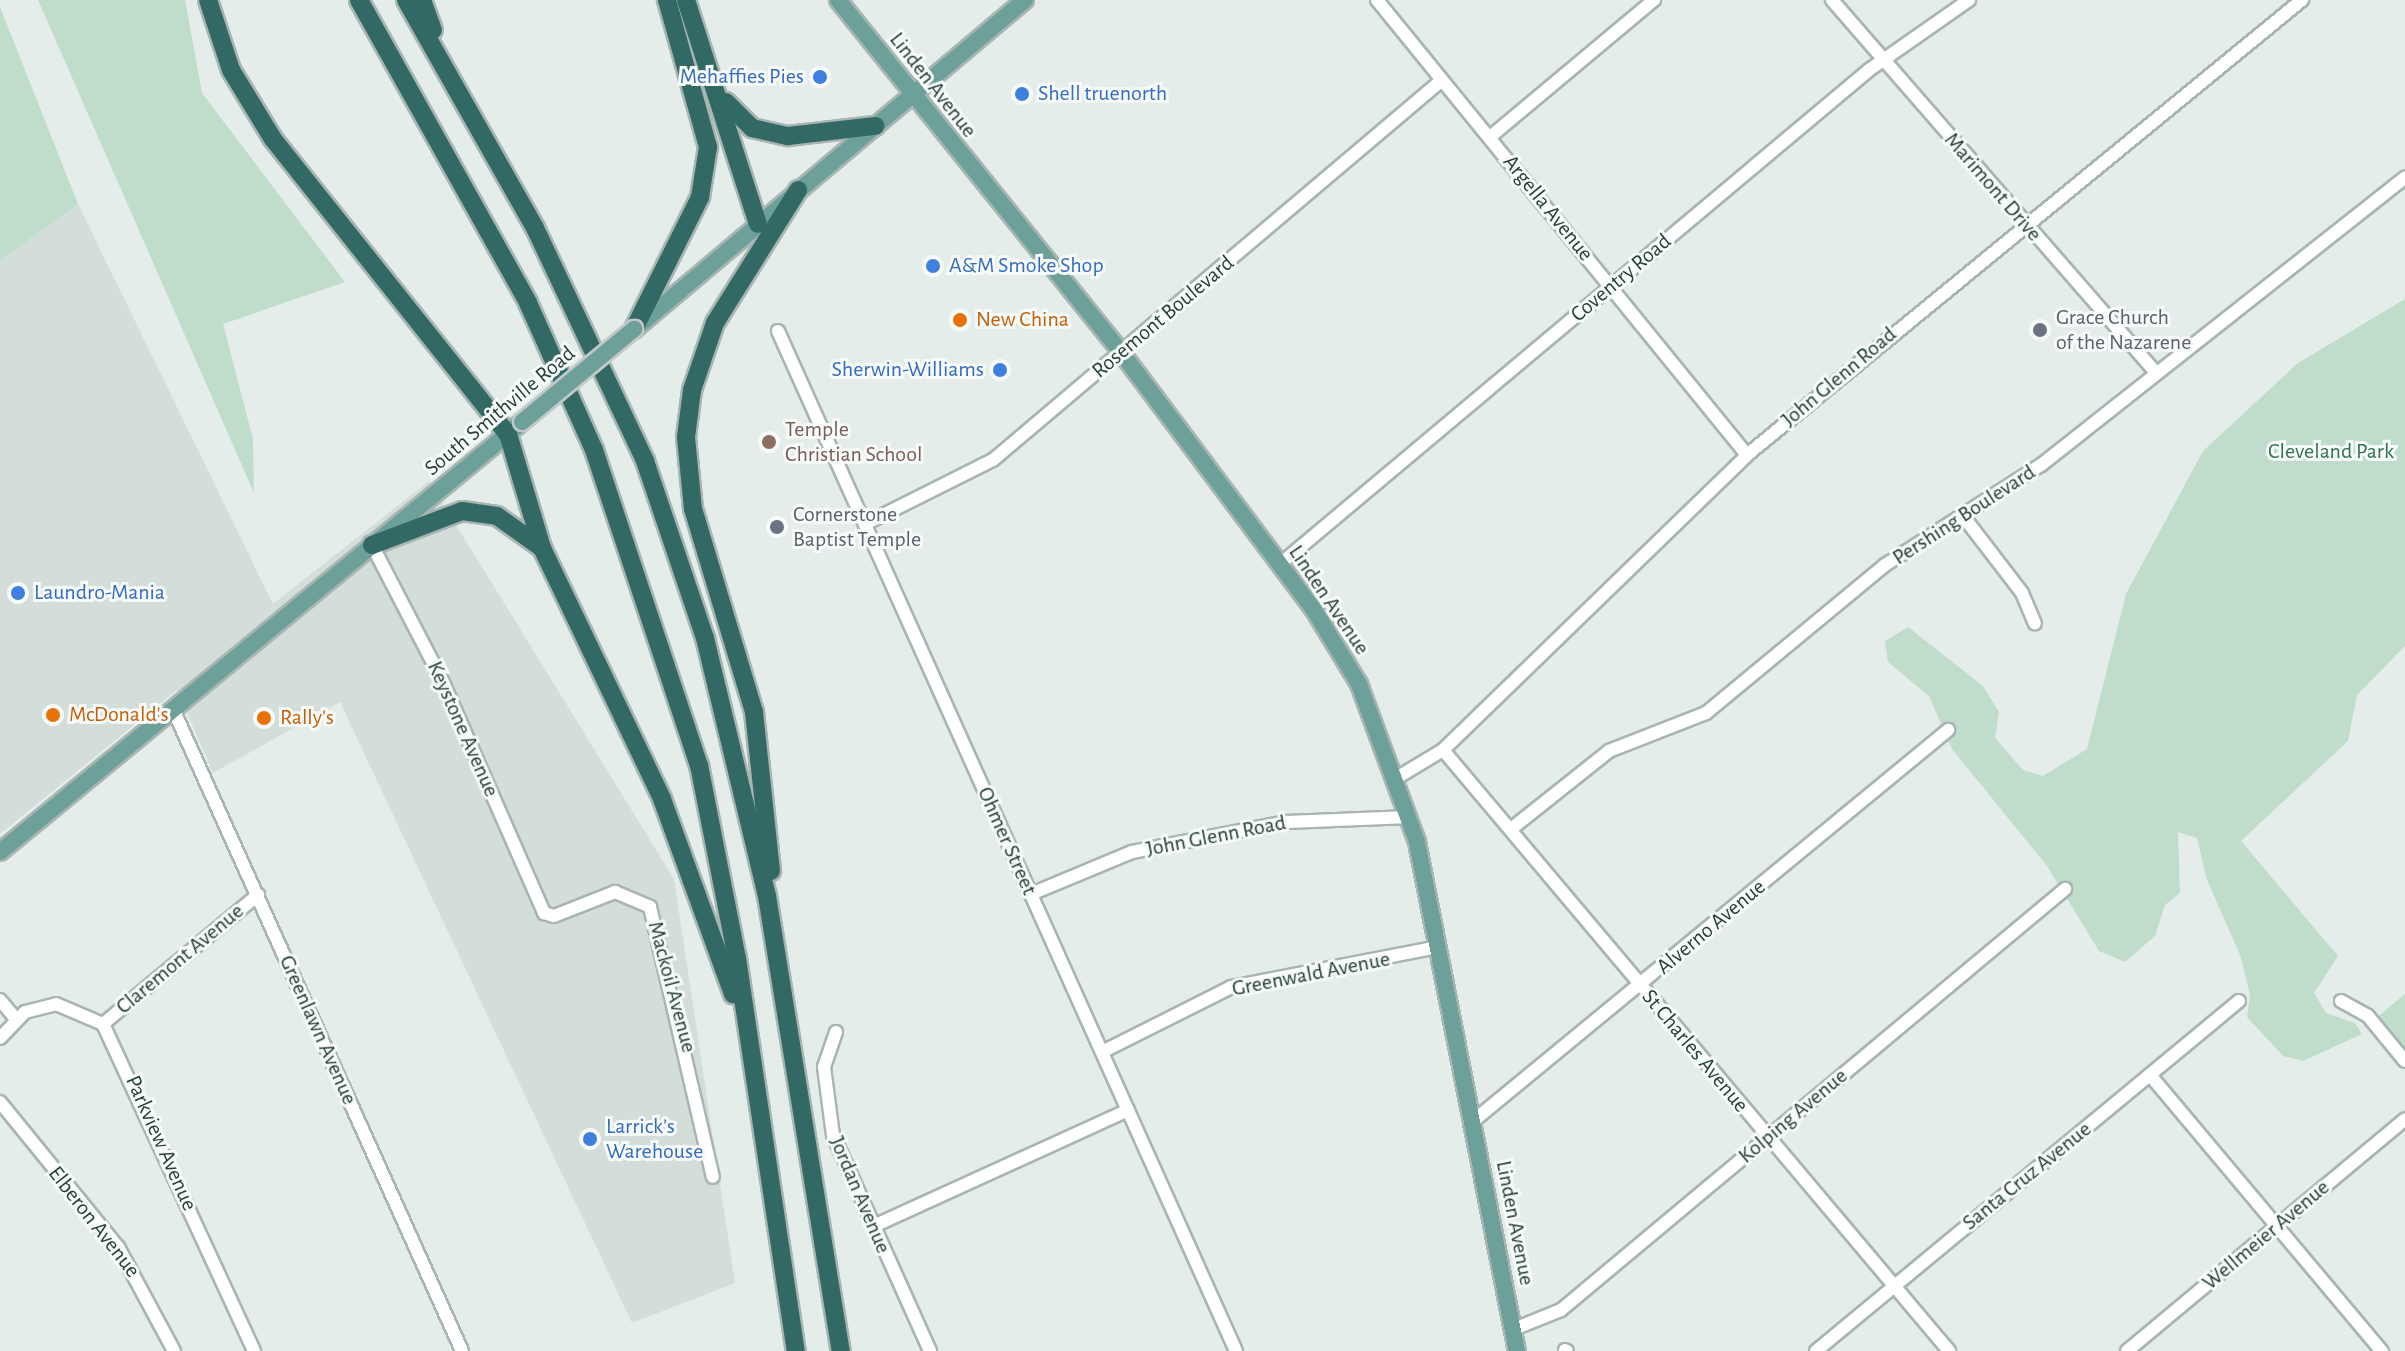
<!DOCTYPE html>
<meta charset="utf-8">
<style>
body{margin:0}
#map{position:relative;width:2405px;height:1351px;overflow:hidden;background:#e5edeb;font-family:"Alegreya Sans",sans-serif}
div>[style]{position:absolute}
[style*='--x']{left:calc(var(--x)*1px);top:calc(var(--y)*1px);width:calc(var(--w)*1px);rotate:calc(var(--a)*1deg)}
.built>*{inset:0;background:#d3ddda}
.green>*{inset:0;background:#c0ddcb}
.roads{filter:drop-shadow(2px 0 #a8b5b2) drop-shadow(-2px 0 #a8b5b2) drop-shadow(0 2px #a8b5b2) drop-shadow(0 -2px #a8b5b2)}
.minor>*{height:12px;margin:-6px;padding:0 6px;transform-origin:6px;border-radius:6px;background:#fff}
.major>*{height:16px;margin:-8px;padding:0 8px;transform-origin:8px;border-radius:8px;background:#6da099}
.highway>*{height:18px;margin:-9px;padding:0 9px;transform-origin:9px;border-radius:9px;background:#336964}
.bridges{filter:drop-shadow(2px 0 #c2c9c8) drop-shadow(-2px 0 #c2c9c8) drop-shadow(0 2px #c2c9c8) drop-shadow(0 -2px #c2c9c8)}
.major-bridge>*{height:16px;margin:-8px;padding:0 8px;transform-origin:8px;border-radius:8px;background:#6da099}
.dots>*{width:22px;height:22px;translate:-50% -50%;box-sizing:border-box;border:4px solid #f6faf8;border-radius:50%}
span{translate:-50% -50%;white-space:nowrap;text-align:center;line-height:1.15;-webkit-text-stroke:6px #f6faf8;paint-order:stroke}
.shop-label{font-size:22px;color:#366cbe}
.right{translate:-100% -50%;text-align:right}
.left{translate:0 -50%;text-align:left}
.street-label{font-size:22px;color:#253e3a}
.worship-label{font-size:22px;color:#5b616d}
.food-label{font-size:22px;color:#c56008}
.education-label{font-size:22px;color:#785e54}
.park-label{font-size:22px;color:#327352}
</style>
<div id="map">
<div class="built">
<div style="clip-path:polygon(78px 204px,273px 604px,429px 481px,674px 879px,735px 1283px,632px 1323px,340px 702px,213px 773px,177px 690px,0 834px,0 261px)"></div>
</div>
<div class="green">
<div style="clip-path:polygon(38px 0,185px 0,202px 93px,345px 282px,223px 324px,253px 439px,254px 493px)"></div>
<div style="clip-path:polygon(0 7px,78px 204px,0 261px)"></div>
<div style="clip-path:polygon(2405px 299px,2405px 646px,2357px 695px,2348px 741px,2241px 841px,2338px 956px,2314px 993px,2326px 1013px,2355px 1023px,2362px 1034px,2303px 1061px,2283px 1056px,2247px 1017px,2250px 994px,2240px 955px,2207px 880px,2197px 838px,2178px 832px,2180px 893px,2165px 905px,2155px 936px,2125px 962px,2099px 951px,2047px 866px,1952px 749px,1929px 696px,1888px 662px,1885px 641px,1908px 627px,1983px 686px,1999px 712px,1995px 738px,2023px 770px,2043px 776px,2087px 749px,2126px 594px,2203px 451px,2298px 363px)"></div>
<div style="clip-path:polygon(2405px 994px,2405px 1061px,2373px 1021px)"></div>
</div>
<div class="roads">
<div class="minor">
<div style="--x:1377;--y:0;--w:586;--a:50.88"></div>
<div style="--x:1832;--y:0;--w:493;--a:49"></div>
<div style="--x:1490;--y:137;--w:214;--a:-39.9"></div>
<div style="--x:778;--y:331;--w:1118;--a:65.82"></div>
<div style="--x:1963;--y:516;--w:97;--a:52.5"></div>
<div style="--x:2022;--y:593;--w:33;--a:67"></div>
<div style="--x:865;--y:524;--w:143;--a:-26.6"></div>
<div style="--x:993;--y:460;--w:588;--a:-40.24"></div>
<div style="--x:372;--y:545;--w:150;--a:62.6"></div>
<div style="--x:441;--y:678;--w:257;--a:66.3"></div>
<div style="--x:544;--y:913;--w:10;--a:17"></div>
<div style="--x:554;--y:916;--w:66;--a:-21.5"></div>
<div style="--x:615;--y:892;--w:38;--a:23"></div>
<div style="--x:650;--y:907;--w:277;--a:76.9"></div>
<div style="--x:1279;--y:565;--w:770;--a:-40"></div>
<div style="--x:1869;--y:70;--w:122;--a:-35"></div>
<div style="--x:173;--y:709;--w:704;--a:65.76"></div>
<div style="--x:1443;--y:750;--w:786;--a:49.9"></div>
<div style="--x:1398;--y:777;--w:52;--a:-31"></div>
<div style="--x:1443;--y:750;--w:424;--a:-44.1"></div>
<div style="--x:1747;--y:455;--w:718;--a:-39.35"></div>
<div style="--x:1511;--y:829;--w:125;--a:-38.5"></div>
<div style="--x:1609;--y:751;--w:104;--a:-21.4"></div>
<div style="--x:1706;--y:713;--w:232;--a:-39.6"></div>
<div style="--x:1885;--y:565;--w:185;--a:-32.7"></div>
<div style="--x:2041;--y:465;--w:464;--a:-38.3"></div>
<div style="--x:1031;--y:894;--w:109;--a:-22.6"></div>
<div style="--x:1132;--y:852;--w:158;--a:-11"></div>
<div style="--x:1287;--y:822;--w:123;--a:-2.3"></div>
<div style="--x:0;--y:1000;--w:25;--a:50"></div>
<div style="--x:2341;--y:1001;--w:31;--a:29"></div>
<div style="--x:2368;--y:1016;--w:58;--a:50.6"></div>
<div style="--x:103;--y:1024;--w:202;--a:-39.8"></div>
<div style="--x:836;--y:1032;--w:37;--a:109"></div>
<div style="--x:824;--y:1067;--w:69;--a:82.5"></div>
<div style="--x:833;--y:1135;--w:237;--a:65.8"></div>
<div style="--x:0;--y:1038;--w:36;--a:-46"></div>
<div style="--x:25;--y:1012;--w:32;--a:-14"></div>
<div style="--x:56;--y:1004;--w:51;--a:23.1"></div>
<div style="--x:103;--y:1024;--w:360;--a:65.2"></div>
<div style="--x:1102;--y:1052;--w:144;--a:-26.7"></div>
<div style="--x:1231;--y:987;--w:211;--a:-10.9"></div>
<div style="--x:2150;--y:1075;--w:361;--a:50"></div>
<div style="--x:0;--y:1102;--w:187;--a:50.9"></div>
<div style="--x:118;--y:1247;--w:118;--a:61.7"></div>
<div style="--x:1472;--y:1122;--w:617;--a:-39.47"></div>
<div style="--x:876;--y:1225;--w:277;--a:-24.5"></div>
<div style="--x:1514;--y:1329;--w:51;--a:-22"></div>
<div style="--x:1561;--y:1310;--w:657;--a:-39.87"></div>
<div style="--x:1565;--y:1350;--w:2;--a:27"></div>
<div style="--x:1816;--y:1351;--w:549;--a:-39.61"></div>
<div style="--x:2127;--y:1351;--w:362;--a:-39.8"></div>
</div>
<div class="major">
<div style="--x:838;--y:0;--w:452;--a:51.2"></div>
<div style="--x:1121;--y:352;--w:322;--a:53.2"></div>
<div style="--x:1314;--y:610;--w:87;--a:58.7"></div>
<div style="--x:1359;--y:684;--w:168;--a:69.8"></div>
<div style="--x:1417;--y:842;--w:519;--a:78.89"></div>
<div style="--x:636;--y:328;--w:509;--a:-40.14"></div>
<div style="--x:0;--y:852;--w:676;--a:-39.48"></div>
</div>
<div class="highway">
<div style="--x:208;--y:0;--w:74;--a:71.8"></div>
<div style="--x:231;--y:70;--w:81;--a:58.7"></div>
<div style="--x:273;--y:139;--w:377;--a:51.5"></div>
<div style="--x:508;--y:434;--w:119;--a:73.4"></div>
<div style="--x:359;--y:0;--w:347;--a:60.8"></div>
<div style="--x:528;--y:303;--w:161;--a:65.8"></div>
<div style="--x:594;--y:450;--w:332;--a:71.6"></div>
<div style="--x:699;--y:765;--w:197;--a:78.9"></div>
<div style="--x:737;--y:958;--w:397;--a:81.5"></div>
<div style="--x:406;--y:0;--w:262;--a:60.5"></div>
<div style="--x:535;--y:228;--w:258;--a:64.7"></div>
<div style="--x:645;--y:461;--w:187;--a:71.3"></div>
<div style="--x:705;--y:638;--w:265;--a:76.5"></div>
<div style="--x:767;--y:896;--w:461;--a:80.8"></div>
<div style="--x:422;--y:0;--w:32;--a:70"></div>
<div style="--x:686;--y:0;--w:235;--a:72.2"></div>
<div style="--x:726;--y:102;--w:37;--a:45"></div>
<div style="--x:752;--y:128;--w:37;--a:13"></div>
<div style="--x:788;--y:136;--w:88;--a:-6.6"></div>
<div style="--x:634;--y:329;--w:148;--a:-63.4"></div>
<div style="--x:700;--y:197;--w:51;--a:-80.9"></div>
<div style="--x:708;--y:147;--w:153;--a:-105.6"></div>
<div style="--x:372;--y:545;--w:96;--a:-20.7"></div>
<div style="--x:462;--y:511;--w:35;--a:8"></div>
<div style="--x:497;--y:516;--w:55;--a:35.4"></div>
<div style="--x:542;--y:548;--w:278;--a:64.4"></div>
<div style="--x:662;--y:799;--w:208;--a:70"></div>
<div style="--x:771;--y:871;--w:160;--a:-96.1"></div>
<div style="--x:754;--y:712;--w:212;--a:-106.7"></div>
<div style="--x:693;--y:509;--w:72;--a:-95.6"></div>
<div style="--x:686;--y:437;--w:47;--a:-82.7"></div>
<div style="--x:692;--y:390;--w:71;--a:-71.1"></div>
<div style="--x:715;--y:323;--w:157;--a:-58"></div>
</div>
</div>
<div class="bridges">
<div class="major-bridge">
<div style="--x:522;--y:422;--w:146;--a:-39.7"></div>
</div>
</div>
<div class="dots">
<div style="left:820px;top:77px;background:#3f7fe0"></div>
<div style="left:1022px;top:94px;background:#3f7fe0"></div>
<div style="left:933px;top:266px;background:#3f7fe0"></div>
<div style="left:960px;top:320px;background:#e8710a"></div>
<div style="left:2040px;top:330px;background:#6b7280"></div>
<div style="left:1000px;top:370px;background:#3f7fe0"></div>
<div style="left:769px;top:442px;background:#8d6e63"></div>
<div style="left:777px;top:527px;background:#6b7280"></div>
<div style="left:18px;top:593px;background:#3f7fe0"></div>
<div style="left:53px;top:715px;background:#e8710a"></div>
<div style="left:264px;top:718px;background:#e8710a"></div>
<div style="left:590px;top:1139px;background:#3f7fe0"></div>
</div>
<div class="shop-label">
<span class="right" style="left:804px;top:77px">Mehaffies Pies</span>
<span class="left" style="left:1038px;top:94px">Shell truenorth</span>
<span class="left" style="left:949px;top:266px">A&amp;M Smoke Shop</span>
<span class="right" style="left:984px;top:370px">Sherwin-Williams</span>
<span class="left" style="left:34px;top:593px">Laundro-Mania</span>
<span class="left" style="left:606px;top:1139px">Larrick’s<br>Warehouse</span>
</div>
<div class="street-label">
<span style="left:933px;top:85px;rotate:52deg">Linden Avenue</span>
<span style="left:1993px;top:187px;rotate:49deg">Marimont Drive</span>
<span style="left:1548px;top:208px;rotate:51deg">Argella Avenue</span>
<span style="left:1621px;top:278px;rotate:-40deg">Coventry Road</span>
<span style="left:1163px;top:317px;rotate:-40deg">Rosemont Boulevard</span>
<span style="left:1839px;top:377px;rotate:-40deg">John Glenn Road</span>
<span style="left:500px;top:411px;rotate:-40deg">South Smithville Road</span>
<span style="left:1964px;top:515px;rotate:-33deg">Pershing Boulevard</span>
<span style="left:1329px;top:600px;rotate:56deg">Linden Avenue</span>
<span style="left:463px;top:729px;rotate:66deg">Keystone Avenue</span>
<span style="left:1216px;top:836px;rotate:-11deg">John Glenn Road</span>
<span style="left:1007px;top:841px;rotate:66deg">Ohmer Street</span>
<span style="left:1711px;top:927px;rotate:-40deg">Alverno Avenue</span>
<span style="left:180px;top:959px;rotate:-40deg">Claremont Avenue</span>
<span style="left:1311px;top:974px;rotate:-11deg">Greenwald Avenue</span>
<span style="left:672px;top:987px;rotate:75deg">Mackoil Avenue</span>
<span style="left:318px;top:1030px;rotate:66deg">Greenlawn Avenue</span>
<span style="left:1695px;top:1051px;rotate:50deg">St Charles Avenue</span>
<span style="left:1793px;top:1116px;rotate:-40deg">Kolping Avenue</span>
<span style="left:161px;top:1143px;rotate:66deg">Parkview Avenue</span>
<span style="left:2027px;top:1176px;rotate:-39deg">Santa Cruz Avenue</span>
<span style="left:860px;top:1195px;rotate:67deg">Jordan Avenue</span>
<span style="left:94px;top:1222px;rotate:52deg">Elberon Avenue</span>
<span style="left:1515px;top:1223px;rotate:79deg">Linden Avenue</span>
<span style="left:2266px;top:1235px;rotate:-40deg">Wellmeier Avenue</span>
</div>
<div class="worship-label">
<span class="left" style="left:2056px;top:330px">Grace Church<br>of the Nazarene</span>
<span class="left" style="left:793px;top:527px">Cornerstone<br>Baptist Temple</span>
</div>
<div class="food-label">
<span class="left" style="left:976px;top:320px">New China</span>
<span class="left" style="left:69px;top:715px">McDonald's</span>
<span class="left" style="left:280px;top:718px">Rally's</span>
</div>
<div class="education-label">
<span class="left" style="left:785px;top:442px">Temple<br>Christian School</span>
</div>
<div class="park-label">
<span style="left:2331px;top:452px">Cleveland Park</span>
</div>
</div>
